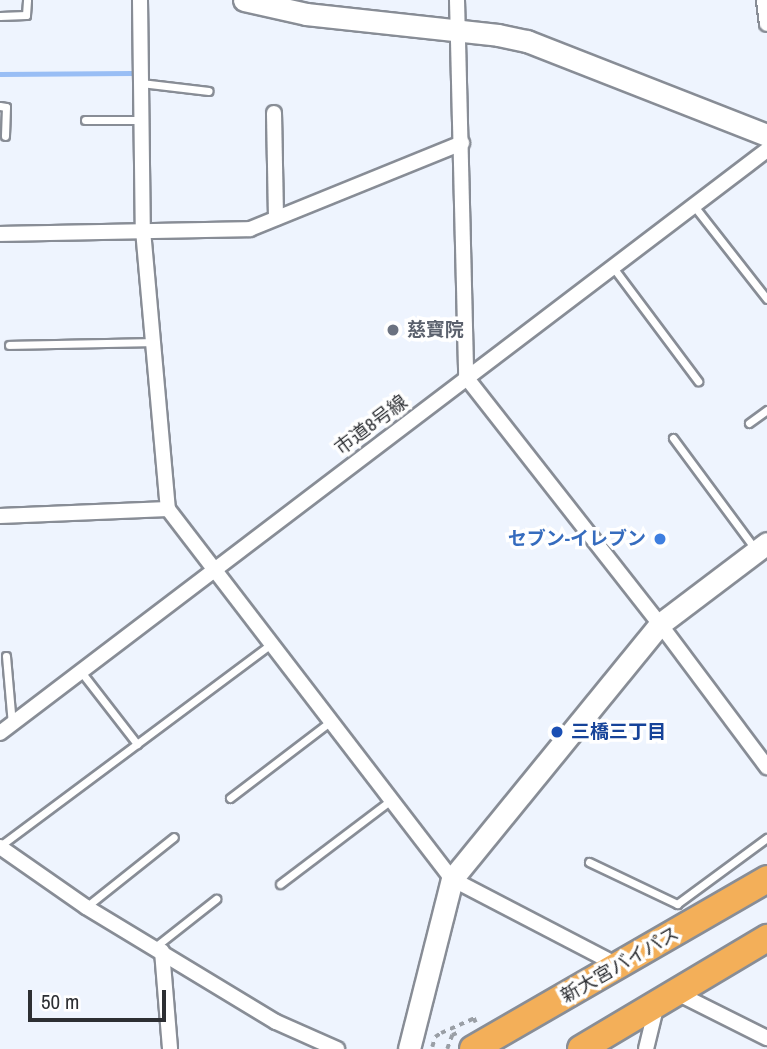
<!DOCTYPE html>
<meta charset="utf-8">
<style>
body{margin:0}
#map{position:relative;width:767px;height:1049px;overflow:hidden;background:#eef4fe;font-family:"Archivo Narrow","Noto Sans JP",sans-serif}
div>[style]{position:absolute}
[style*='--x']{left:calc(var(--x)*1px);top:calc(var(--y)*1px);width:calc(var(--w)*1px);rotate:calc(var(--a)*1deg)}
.stream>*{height:5px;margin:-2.5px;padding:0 2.5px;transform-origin:2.5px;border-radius:2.5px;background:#99bef5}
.path>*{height:3.5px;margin-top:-1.75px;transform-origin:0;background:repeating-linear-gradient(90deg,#9a9fa6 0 5px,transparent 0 10px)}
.roads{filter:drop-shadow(2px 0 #888d96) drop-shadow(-2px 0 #888d96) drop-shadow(0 2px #888d96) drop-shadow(0 -2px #888d96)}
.lane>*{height:7px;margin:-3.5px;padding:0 3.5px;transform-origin:3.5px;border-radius:3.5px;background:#fff}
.street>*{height:14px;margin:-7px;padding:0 7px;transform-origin:7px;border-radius:7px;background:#fff}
.secondary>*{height:21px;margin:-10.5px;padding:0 10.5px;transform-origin:10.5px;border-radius:10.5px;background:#fff}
.highway>*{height:26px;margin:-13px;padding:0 13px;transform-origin:13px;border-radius:13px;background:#f3af59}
.dots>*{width:19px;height:19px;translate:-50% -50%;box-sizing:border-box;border:4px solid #fff;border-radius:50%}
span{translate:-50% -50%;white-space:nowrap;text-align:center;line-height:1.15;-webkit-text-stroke:7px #fff;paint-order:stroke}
.worship-label{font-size:19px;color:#5b616d;font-weight:700}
.left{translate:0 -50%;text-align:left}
.street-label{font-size:19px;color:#2d2f33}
.shop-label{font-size:19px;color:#366cbe;font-weight:700}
.right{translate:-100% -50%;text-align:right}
.transit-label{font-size:19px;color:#164399;font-weight:700}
.scale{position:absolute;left:28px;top:990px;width:138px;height:32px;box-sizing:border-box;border:4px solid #2d2f33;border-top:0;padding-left:9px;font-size:21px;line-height:24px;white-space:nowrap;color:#2d2f33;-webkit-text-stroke:5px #fff;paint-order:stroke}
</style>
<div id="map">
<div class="stream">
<div style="--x:0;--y:74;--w:132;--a:-0.4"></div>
</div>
<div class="path">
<div style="--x:432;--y:1047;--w:10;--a:-73"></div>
<div style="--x:435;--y:1037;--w:7;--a:-34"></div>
<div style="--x:441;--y:1033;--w:36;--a:-24"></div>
<div style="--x:474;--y:1018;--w:5;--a:68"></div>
<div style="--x:447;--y:1049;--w:15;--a:-70"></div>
<div style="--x:452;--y:1035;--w:5;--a:-22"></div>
</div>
<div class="roads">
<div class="lane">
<div style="--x:0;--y:16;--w:26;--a:-2"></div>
<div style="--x:26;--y:15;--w:15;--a:-86"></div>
<div style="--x:141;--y:83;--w:68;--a:6.7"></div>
<div style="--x:0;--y:106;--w:6;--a:9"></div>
<div style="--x:6;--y:107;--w:29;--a:92"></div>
<div style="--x:85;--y:120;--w:57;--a:0"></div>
<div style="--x:694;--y:206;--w:118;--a:51.9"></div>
<div style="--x:612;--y:266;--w:144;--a:53.2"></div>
<div style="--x:9;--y:345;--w:144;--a:-1.2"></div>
<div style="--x:749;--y:423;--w:22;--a:-36"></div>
<div style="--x:673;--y:438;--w:139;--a:53.5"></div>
<div style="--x:6;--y:656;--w:69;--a:85"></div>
<div style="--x:82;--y:673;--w:90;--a:52.2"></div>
<div style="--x:230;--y:798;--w:127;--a:-37.3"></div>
<div style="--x:0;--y:846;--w:338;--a:-36.7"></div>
<div style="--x:589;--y:862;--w:98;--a:25.5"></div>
<div style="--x:677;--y:904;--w:112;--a:-36.3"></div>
<div style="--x:280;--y:884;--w:139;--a:-37.1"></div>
<div style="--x:86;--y:907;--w:112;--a:-38.5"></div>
<div style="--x:155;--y:947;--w:78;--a:-38.2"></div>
</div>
<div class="street">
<div style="--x:140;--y:0;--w:230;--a:89.3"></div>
<div style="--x:143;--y:230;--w:280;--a:84.9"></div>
<div style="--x:168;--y:509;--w:466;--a:52.5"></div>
<div style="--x:452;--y:879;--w:188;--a:27.5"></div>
<div style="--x:457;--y:0;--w:377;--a:88.6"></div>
<div style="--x:466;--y:377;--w:314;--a:51.9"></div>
<div style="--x:660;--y:624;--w:179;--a:53.2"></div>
<div style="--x:764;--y:0;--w:24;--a:83"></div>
<div style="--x:274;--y:113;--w:105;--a:88.9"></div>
<div style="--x:0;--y:234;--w:250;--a:-1.1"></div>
<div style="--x:250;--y:229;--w:229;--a:-22.1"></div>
<div style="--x:0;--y:516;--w:168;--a:-2.4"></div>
<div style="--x:0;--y:733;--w:963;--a:-37.24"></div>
<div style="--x:0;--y:847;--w:105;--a:34.9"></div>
<div style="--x:86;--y:907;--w:222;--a:31.2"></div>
<div style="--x:276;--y:1022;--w:67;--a:23.9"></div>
<div style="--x:162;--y:951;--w:98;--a:85.3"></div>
<div style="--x:675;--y:992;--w:103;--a:26.6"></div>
<div style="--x:646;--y:1049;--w:46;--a:-76.3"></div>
</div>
<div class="secondary">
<div style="--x:244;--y:0;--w:64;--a:12.7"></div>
<div style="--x:306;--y:14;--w:193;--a:6.2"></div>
<div style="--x:498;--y:35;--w:30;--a:12"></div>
<div style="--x:527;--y:41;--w:258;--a:21.4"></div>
<div style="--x:409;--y:1049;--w:175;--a:-75.8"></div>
<div style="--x:452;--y:879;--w:329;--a:-50.8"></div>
<div style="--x:660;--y:624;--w:134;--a:-37.1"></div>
</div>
<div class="highway">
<div style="--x:473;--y:1049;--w:340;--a:-30"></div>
<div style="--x:581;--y:1049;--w:217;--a:-30.8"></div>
</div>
</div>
<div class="dots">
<div style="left:393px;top:330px;background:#6b7280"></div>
<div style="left:660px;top:539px;background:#3f7fe0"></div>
<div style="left:557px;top:732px;background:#1a4fb4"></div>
</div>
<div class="worship-label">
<span class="left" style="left:407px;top:330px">慈寶院</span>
</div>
<div class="street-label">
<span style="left:371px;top:425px;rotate:-37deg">市道8号線</span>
<span style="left:620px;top:965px;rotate:-30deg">新大宮バイパス</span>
</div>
<div class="shop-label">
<span class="right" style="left:646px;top:539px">セブン-イレブン</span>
</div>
<div class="transit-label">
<span class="left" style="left:571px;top:732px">三橋三丁目</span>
</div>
<div class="scale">50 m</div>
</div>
